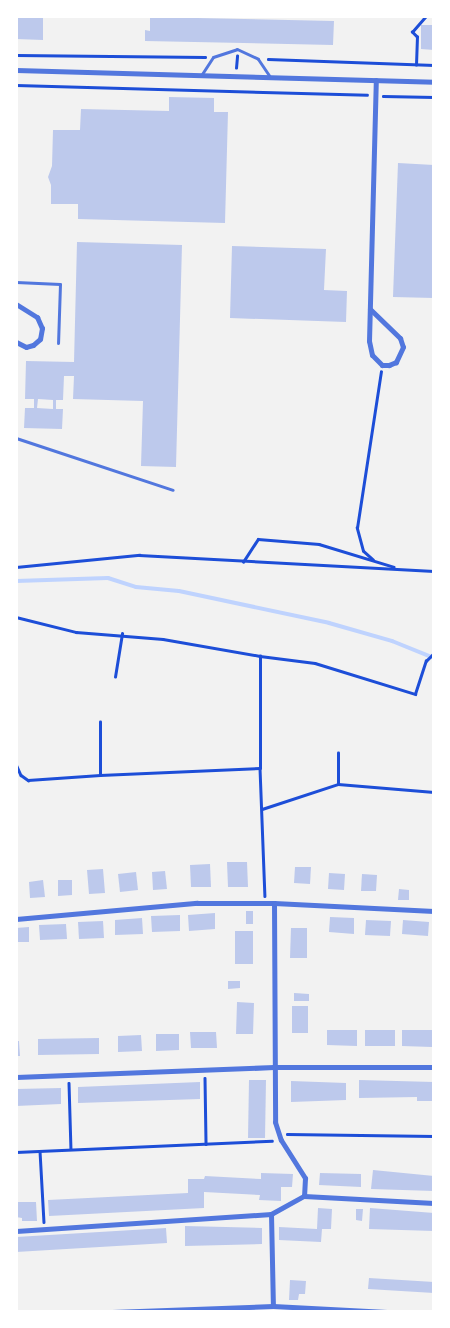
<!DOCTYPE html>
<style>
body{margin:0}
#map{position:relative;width:450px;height:1328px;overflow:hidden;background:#f2f2f2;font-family:"PT Sans Narrow",sans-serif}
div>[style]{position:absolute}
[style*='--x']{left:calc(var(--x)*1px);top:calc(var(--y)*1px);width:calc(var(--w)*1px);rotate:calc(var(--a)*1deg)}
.stream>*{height:4px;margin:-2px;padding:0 2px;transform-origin:2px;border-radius:2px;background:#bfd3fe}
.building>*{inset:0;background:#bdc9ec}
.path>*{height:2.5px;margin:-1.25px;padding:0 1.25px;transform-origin:1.25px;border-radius:1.25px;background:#1d4ed8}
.service>*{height:3px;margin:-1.5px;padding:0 1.5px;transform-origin:1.5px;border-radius:1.5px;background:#5277de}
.minor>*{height:5px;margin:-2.5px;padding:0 2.5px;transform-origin:2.5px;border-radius:2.5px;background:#5277de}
span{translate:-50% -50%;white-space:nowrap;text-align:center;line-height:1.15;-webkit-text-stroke:4px #fff;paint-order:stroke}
.frame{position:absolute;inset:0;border:18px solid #fff;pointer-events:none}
</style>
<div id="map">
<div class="stream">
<div style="--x:16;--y:581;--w:92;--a:-1.9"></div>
<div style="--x:108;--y:578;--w:29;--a:18"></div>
<div style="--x:136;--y:587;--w:43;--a:5.3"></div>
<div style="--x:179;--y:591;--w:153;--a:12"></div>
<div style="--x:329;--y:623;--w:66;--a:15.9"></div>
<div style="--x:392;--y:641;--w:45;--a:22"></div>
</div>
<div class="building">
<div style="clip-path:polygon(16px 16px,43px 16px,43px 40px,16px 39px)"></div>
<div style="clip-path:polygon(150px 17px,334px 21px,333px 45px,145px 41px,145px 30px,150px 31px)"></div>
<div style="clip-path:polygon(421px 25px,434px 25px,434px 50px,421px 49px)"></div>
<div style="clip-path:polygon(169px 97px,214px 98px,214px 112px,228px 112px,225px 223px,78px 219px,78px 204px,51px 204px,51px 185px,48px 177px,52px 166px,53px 130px,80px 130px,81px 109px,169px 111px)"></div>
<div style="clip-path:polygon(398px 163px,434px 165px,434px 298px,393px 297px)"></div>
<div style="clip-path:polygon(evenodd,77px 242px,182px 245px,176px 467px,141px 466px,143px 401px,73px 399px,74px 376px,64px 376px,63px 400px,56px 400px,56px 409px,63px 409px,62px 429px,24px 428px,25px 408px,34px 408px,34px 399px,25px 399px,26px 361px,74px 362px,77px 242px,38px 399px,53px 400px,53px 409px,37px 408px,38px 399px)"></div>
<div style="clip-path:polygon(232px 246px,326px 249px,324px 290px,347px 291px,346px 322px,230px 318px)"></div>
<div style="clip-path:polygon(227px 862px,247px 862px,248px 887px,228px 887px)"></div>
<div style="clip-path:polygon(210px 864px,211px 887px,191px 887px,190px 865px)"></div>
<div style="clip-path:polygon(295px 867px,311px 867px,310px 884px,294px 883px)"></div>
<div style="clip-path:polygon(103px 869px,105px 893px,89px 894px,87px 870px)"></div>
<div style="clip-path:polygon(165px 871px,167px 889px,153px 890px,152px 872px)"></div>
<div style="clip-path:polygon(136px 872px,138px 890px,120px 892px,118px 874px)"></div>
<div style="clip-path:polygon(329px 873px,345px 874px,344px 890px,328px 889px)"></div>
<div style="clip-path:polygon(362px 874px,377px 875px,376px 891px,361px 891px)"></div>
<div style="clip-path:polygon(43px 880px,45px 897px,30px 898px,29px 882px)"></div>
<div style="clip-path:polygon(58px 880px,72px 880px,72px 895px,58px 896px)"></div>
<div style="clip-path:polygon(399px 889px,409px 890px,409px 900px,398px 900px)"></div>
<div style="clip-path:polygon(246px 911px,253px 911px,253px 924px,246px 924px)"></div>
<div style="clip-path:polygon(215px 913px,215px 929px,189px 931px,188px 915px)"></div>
<div style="clip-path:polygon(180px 915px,180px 931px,152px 932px,151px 916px)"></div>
<div style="clip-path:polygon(330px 917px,354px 918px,354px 934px,329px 932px)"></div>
<div style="clip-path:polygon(142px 918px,143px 934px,115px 935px,115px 920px)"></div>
<div style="clip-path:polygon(366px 920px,391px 921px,390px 936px,365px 935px)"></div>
<div style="clip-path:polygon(403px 920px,429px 922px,428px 936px,402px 934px)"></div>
<div style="clip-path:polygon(103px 921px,104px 938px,79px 939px,78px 922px)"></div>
<div style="clip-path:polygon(66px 924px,67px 939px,40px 940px,39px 925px)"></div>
<div style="clip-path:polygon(29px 927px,29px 942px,16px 942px,16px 928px)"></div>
<div style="clip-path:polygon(291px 928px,307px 928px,307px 958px,290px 958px)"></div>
<div style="clip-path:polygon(235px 931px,253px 931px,253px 964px,235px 964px)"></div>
<div style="clip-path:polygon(228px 981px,240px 981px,240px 988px,228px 989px)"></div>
<div style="clip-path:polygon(294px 993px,309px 994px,309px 1001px,294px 1001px)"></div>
<div style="clip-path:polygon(237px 1002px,254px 1003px,253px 1034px,236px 1034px)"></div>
<div style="clip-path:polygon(292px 1006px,308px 1006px,308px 1033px,292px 1033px)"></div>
<div style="clip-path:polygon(327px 1030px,357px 1030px,357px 1046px,327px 1045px)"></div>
<div style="clip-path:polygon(365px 1030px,395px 1030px,395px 1046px,365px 1046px)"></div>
<div style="clip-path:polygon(402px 1030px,432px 1030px,432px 1047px,402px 1046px)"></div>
<div style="clip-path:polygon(190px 1032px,216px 1032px,217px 1048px,191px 1048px)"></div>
<div style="clip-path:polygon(156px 1034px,179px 1034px,179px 1050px,156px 1051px)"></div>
<div style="clip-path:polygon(141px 1035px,142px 1051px,118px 1052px,118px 1036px)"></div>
<div style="clip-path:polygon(99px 1038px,99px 1054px,38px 1055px,38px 1039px)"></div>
<div style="clip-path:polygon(16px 1041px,19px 1041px,20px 1056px,16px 1056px)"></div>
<div style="clip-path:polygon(249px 1080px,266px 1080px,265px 1138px,248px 1138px)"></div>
<div style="clip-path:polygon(359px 1080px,434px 1082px,434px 1101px,417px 1101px,417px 1097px,359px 1098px)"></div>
<div style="clip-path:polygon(291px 1081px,346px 1083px,346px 1100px,291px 1102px)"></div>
<div style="clip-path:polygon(200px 1082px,200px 1099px,78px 1103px,78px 1087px)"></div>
<div style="clip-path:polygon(61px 1088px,61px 1104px,16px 1106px,16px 1089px)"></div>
<div style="clip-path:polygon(373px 1170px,434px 1176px,434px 1191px,371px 1189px)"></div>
<div style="clip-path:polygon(261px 1173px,293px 1174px,292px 1187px,281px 1187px,281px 1201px,259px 1200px,260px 1195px,204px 1192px,204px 1208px,49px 1216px,48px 1200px,188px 1193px,188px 1179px,204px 1179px,205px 1176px,261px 1179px)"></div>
<div style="clip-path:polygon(320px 1173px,361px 1174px,361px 1187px,319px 1185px)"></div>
<div style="clip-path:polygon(16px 1202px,36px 1202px,37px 1221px,22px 1221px,22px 1218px,16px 1217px)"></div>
<div style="clip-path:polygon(318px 1208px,332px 1209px,331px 1229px,322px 1229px,321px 1242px,279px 1240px,279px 1227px,317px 1229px)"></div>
<div style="clip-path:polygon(370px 1208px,434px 1213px,434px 1231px,369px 1229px)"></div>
<div style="clip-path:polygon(356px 1209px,363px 1209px,362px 1221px,356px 1220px)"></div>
<div style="clip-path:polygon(185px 1226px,262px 1228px,262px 1244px,185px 1246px)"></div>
<div style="clip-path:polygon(166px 1228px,167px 1243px,16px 1252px,16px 1237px)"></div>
<div style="clip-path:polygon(369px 1278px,434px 1282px,434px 1293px,368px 1289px)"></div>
<div style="clip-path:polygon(290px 1280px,306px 1281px,305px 1294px,299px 1294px,298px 1300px,289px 1300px)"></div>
</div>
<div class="path">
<div style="--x:16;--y:55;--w:189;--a:0.6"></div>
<div style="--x:268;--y:59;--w:166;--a:2.1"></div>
<div style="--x:416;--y:65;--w:28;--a:-88"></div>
<div style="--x:417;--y:37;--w:7;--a:-135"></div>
<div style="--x:412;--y:32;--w:21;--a:-49"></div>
<div style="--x:236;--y:68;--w:12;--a:-85"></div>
<div style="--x:16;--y:85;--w:351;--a:1.6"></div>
<div style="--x:383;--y:96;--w:51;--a:1.1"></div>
<div style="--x:373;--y:560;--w:13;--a:-138"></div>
<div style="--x:363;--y:551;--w:24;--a:-105"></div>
<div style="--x:357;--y:528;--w:158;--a:-81.3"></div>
<div style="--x:243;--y:562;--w:27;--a:-57"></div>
<div style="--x:258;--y:539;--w:61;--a:4.7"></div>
<div style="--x:319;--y:544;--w:78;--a:17"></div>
<div style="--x:16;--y:567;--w:124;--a:-5.6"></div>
<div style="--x:139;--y:555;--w:295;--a:3.1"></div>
<div style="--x:16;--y:617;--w:62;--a:14"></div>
<div style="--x:76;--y:632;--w:87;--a:4.6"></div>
<div style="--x:163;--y:639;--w:98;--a:9.9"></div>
<div style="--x:115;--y:677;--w:44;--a:-80.8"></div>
<div style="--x:16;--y:764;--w:12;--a:66"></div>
<div style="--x:21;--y:775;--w:9;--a:36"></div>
<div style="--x:28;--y:780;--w:72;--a:-4"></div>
<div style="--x:100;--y:775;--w:53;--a:-90"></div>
<div style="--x:260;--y:768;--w:112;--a:-90"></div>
<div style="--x:260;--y:656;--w:55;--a:7.3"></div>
<div style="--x:315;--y:663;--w:105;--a:17.2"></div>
<div style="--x:415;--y:694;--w:35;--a:-72"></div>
<div style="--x:426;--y:661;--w:11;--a:-45"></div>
<div style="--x:100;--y:775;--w:160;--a:-2.5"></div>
<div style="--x:260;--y:768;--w:128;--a:87.8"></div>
<div style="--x:338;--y:784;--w:31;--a:-90"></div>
<div style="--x:262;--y:809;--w:80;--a:-18.2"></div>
<div style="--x:338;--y:784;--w:96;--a:4.8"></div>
<div style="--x:205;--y:1078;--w:66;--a:89.1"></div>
<div style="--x:69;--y:1083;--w:66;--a:88.3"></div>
<div style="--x:287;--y:1134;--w:147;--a:0.8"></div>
<div style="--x:40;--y:1151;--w:71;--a:86.8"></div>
<div style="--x:16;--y:1152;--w:256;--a:-2.5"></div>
</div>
<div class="service">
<div style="--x:202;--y:74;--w:20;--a:-57"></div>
<div style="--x:213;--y:57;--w:25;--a:-18"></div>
<div style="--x:237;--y:49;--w:23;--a:25"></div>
<div style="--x:258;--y:59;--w:22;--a:56"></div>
<div style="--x:16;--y:282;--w:44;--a:2.6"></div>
<div style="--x:60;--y:284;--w:59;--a:91.9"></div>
<div style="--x:16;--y:438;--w:165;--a:18.3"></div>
</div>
<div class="minor">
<div style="--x:16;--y:70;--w:418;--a:1.6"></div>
<div style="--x:16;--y:304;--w:25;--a:32"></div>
<div style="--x:37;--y:317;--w:12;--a:66"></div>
<div style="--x:42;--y:328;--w:11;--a:100"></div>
<div style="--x:40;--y:339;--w:9;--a:139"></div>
<div style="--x:33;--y:345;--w:7;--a:164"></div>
<div style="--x:26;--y:347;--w:11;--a:-153"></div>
<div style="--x:370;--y:309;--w:42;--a:44"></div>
<div style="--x:400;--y:338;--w:9;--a:72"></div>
<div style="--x:403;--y:347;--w:17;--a:115"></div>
<div style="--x:396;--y:362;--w:8;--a:157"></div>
<div style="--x:389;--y:365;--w:7;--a:180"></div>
<div style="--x:382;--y:365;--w:14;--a:-135"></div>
<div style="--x:372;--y:355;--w:14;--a:-102"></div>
<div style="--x:369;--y:341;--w:261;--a:-88.5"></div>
<div style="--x:274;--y:903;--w:219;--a:89.7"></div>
<div style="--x:275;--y:1122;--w:19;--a:72"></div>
<div style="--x:281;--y:1140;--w:45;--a:57.7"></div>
<div style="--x:305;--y:1178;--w:18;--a:93"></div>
<div style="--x:16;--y:919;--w:182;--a:-5.1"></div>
<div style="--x:197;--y:903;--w:77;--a:0"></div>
<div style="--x:274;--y:903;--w:160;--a:2.9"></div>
<div style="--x:16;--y:1077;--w:258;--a:-2.2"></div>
<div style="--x:274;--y:1067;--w:160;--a:0"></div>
<div style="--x:271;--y:1214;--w:92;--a:88.8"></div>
<div style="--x:16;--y:1231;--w:256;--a:-3.8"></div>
<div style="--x:271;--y:1214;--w:38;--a:-29"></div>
<div style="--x:304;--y:1196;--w:130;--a:3.1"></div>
<div style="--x:112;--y:1312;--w:161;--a:-2.1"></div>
<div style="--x:273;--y:1306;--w:114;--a:3"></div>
</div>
<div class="frame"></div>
</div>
